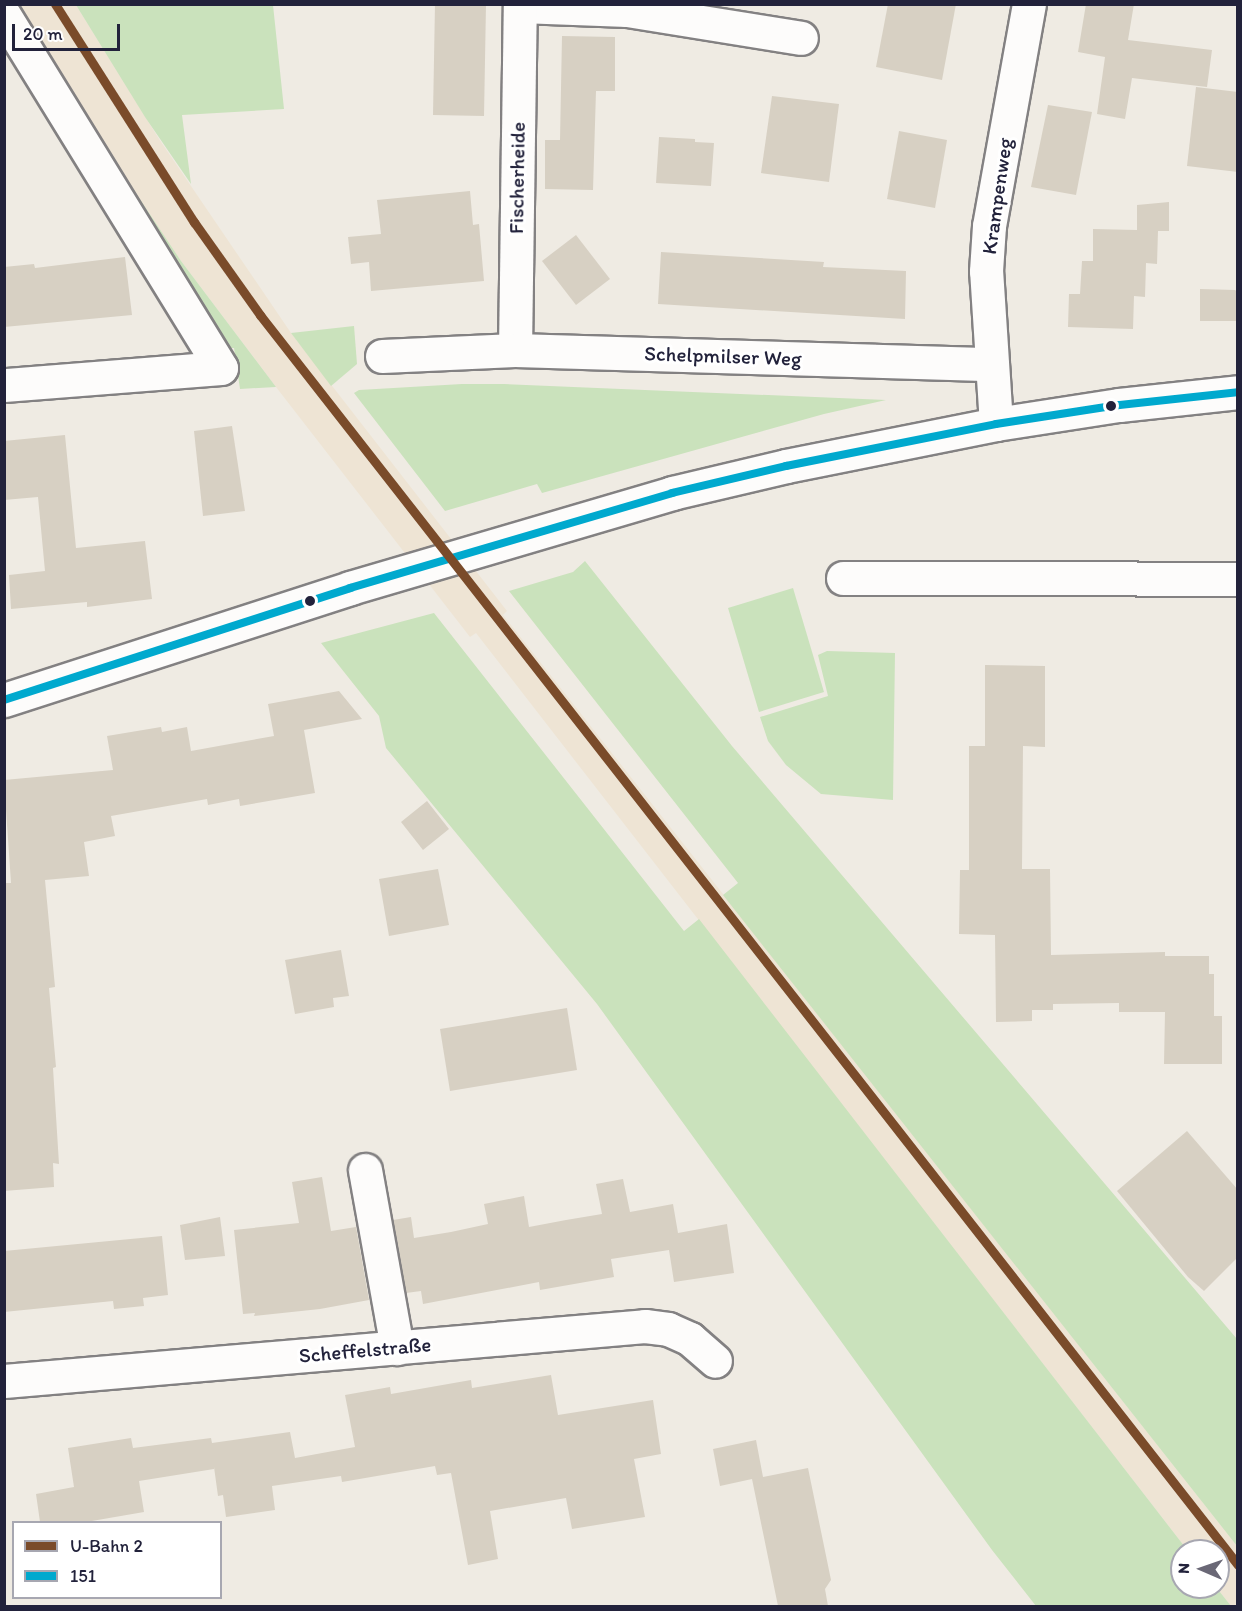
<!DOCTYPE html>
<meta charset="utf-8">
<style>
body{margin:0}
#map{position:relative;width:1242px;height:1611px;overflow:hidden;background:#efebe3;font-family:Itim,sans-serif}
div>[style]{position:absolute}
[style*='--x']{left:calc(var(--x)*1px);top:calc(var(--y)*1px);width:calc(var(--w)*1px);rotate:calc(var(--a)*1deg)}
.built>*{inset:0;background:#eee4d4}
.green>*{inset:0;background:#cae2bc}
.building>*{inset:0;background:#d7d0c3}
.roads{filter:drop-shadow(2px 0 #838182) drop-shadow(-2px 0 #838182) drop-shadow(0 2px #838182) drop-shadow(0 -2px #838182)}
.minor>*{height:33px;margin:-16.5px;padding:0 16.5px;transform-origin:16.5px;border-radius:16.5px;background:#fdfcfb}
.bus-1>*{height:8px;margin:-4px;padding:0 4px;transform-origin:4px;border-radius:4px;background:#00a9ce}
.metro-1>*{height:9px;margin:-4.5px;padding:0 4.5px;transform-origin:4.5px;border-radius:4.5px;background:#7a4b2a}
.dots>*{width:16px;height:16px;translate:-50% -50%;box-sizing:border-box;border:3px solid #fff;border-radius:50%}
span{translate:-50% -50%;white-space:nowrap;text-align:center;line-height:1.15;-webkit-text-stroke:6px #fff;paint-order:stroke}
.street-label{font-size:21px;color:#22223b}
.frame{position:absolute;inset:0;border:6px solid #22223b;pointer-events:none}
.legend{position:absolute;left:12px;top:1521px;width:210px;height:78px;box-sizing:border-box;background:#fff;border:2px solid #a7a7b1;margin:0;padding:8px 10px;list-style:none;font-size:18px;color:#22223b}
.legend li{display:flex;align-items:center;gap:12px;height:30px}
.legend b{width:30px;border:2px solid #a7a7b1}
.north{position:absolute;left:1170px;top:1539px;width:60px;height:60px;box-sizing:border-box;background:#fff;border:2px solid #a7a7b1;border-radius:50%;rotate:272deg;font-size:16px;font-weight:700;line-height:24px;text-align:center;color:#22223b}
.north::after{content:'';display:block;margin:auto;width:21px;height:27px;background:#6a6876;clip-path:polygon(50% 0,100% 100%,50% 72%,0 100%)}
.scale{position:absolute;left:12px;top:24px;width:108px;height:27px;box-sizing:border-box;border:3px solid #22223b;border-top:0;padding-left:8px;font-size:18px;line-height:21px;white-space:nowrap;color:#22223b;-webkit-text-stroke:4px #fff;paint-order:stroke}
</style>
<div id="map">
<div class="built">
<div style="clip-path:polygon(14px 5px,76px 5px,159px 139px,291px 333px,507px 611px,503px 615px,1237px 1546px,1237px 1606px,1231px 1606px,1216px 1587px,1218px 1587px,1218px 1551px,1188px 1551px,476px 633px,470px 637px,276px 387px,181px 261px,76px 103px)"></div>
</div>
<div class="green">
<div style="clip-path:polygon(76px 5px,273px 5px,284px 109px,182px 115px,191px 184px,145px 117px)"></div>
<div style="clip-path:polygon(76px 103px,181px 261px,276px 387px,240px 389px,234px 348px,221px 348px)"></div>
<div style="clip-path:polygon(354px 326px,357px 364px,331px 386px,291px 333px)"></div>
<div style="clip-path:polygon(462px 384px,504px 384px,886px 400px,824px 414px,542px 493px,537px 484px,445px 511px,354px 393px,359px 390px)"></div>
<div style="clip-path:polygon(585px 561px,732px 746px,1237px 1339px,1237px 1546px,723px 895px,738px 883px,509px 591px,573px 572px)"></div>
<div style="clip-path:polygon(793px 588px,824px 692px,759px 712px,728px 608px)"></div>
<div style="clip-path:polygon(434px 613px,684px 931px,699px 919px,1188px 1551px,1182px 1551px,1182px 1587px,1216px 1587px,1231px 1606px,1036px 1606px,992px 1550px,597px 1004px,386px 748px,379px 716px,321px 643px)"></div>
<div style="clip-path:polygon(827px 651px,895px 653px,893px 800px,821px 794px,786px 765px,768px 741px,760px 717px,828px 696px,818px 655px)"></div>
</div>
<div class="building">
<div style="clip-path:polygon(435px 4px,486px 4px,484px 116px,433px 115px)"></div>
<div style="clip-path:polygon(888px 4px,956px 4px,942px 80px,876px 67px)"></div>
<div style="clip-path:polygon(1086px 4px,1134px 4px,1128px 40px,1212px 50px,1207px 87px,1132px 78px,1125px 119px,1097px 114px,1105px 57px,1078px 52px)"></div>
<div style="clip-path:polygon(562px 36px,615px 37px,615px 91px,596px 91px,593px 190px,545px 189px,545px 140px,560px 140px)"></div>
<div style="clip-path:polygon(1196px 87px,1238px 92px,1238px 172px,1187px 166px)"></div>
<div style="clip-path:polygon(772px 96px,839px 104px,829px 182px,761px 173px)"></div>
<div style="clip-path:polygon(1048px 105px,1092px 112px,1076px 195px,1031px 187px)"></div>
<div style="clip-path:polygon(899px 131px,947px 140px,935px 208px,887px 199px)"></div>
<div style="clip-path:polygon(659px 137px,695px 139px,695px 142px,714px 143px,711px 186px,656px 183px)"></div>
<div style="clip-path:polygon(470px 191px,473px 225px,479px 224px,484px 281px,371px 291px,369px 262px,351px 264px,348px 237px,381px 234px,377px 200px)"></div>
<div style="clip-path:polygon(1169px 202px,1169px 231px,1158px 231px,1157px 264px,1146px 263px,1145px 297px,1134px 296px,1133px 329px,1068px 327px,1069px 294px,1080px 294px,1082px 261px,1093px 261px,1093px 229px,1137px 230px,1137px 205px)"></div>
<div style="clip-path:polygon(576px 235px,610px 279px,576px 305px,542px 261px)"></div>
<div style="clip-path:polygon(661px 252px,824px 262px,823px 267px,906px 271px,905px 319px,658px 304px)"></div>
<div style="clip-path:polygon(125px 257px,132px 315px,4px 327px,4px 267px,34px 264px,35px 268px)"></div>
<div style="clip-path:polygon(1200px 289px,1235px 290px,1238px 292px,1238px 321px,1200px 321px)"></div>
<div style="clip-path:polygon(232px 426px,245px 511px,203px 516px,194px 431px)"></div>
<div style="clip-path:polygon(65px 435px,76px 548px,145px 541px,152px 599px,87px 607px,87px 602px,11px 609px,9px 575px,45px 571px,38px 497px,4px 500px,4px 441px)"></div>
<div style="clip-path:polygon(985px 665px,1045px 666px,1045px 747px,1023px 746px,1022px 869px,1050px 869px,1051px 955px,1165px 952px,1165px 956px,1209px 956px,1209px 974px,1214px 974px,1214px 1016px,1222px 1016px,1222px 1064px,1164px 1064px,1165px 1012px,1119px 1012px,1119px 1003px,1053px 1004px,1053px 1010px,1032px 1010px,1032px 1021px,996px 1022px,995px 935px,959px 934px,960px 870px,969px 870px,969px 746px,985px 746px)"></div>
<div style="clip-path:polygon(339px 691px,362px 719px,304px 730px,315px 793px,240px 806px,239px 799px,208px 805px,207px 799px,111px 816px,115px 836px,84px 842px,89px 876px,45px 880px,55px 987px,49px 988px,56px 1067px,53px 1068px,59px 1164px,53px 1163px,54px 1187px,4px 1191px,4px 883px,11px 883px,4px 780px,113px 770px,107px 736px,161px 727px,162px 732px,187px 727px,191px 751px,274px 736px,268px 704px)"></div>
<div style="clip-path:polygon(427px 801px,449px 829px,423px 850px,401px 822px)"></div>
<div style="clip-path:polygon(438px 869px,449px 925px,389px 936px,379px 879px)"></div>
<div style="clip-path:polygon(341px 950px,349px 996px,333px 998px,334px 1007px,295px 1014px,285px 960px)"></div>
<div style="clip-path:polygon(567px 1008px,577px 1070px,450px 1091px,440px 1029px)"></div>
<div style="clip-path:polygon(1187px 1131px,1238px 1190px,1238px 1257px,1204px 1291px,1188px 1277px,1117px 1191px)"></div>
<div style="clip-path:polygon(322px 1177px,331px 1231px,356px 1227px,369px 1300px,320px 1309px,254px 1316px,255px 1313px,243px 1314px,234px 1230px,299px 1223px,292px 1182px)"></div>
<div style="clip-path:polygon(623px 1179px,630px 1212px,673px 1204px,678px 1233px,727px 1224px,734px 1273px,674px 1282px,669px 1250px,611px 1259px,614px 1277px,540px 1290px,539px 1282px,423px 1304px,421px 1291px,406px 1293px,393px 1220px,411px 1217px,414px 1238px,451px 1232px,488px 1224px,484px 1204px,524px 1196px,529px 1227px,566px 1220px,602px 1214px,596px 1184px)"></div>
<div style="clip-path:polygon(220px 1217px,225px 1256px,185px 1260px,180px 1225px)"></div>
<div style="clip-path:polygon(162px 1236px,168px 1295px,143px 1298px,144px 1306px,114px 1309px,113px 1301px,4px 1312px,4px 1251px)"></div>
<div style="clip-path:polygon(551px 1375px,558px 1415px,653px 1400px,661px 1454px,634px 1459px,645px 1517px,572px 1529px,566px 1498px,490px 1511px,498px 1559px,468px 1565px,451px 1473px,437px 1475px,435px 1466px,342px 1482px,341px 1476px,272px 1486px,275px 1510px,226px 1517px,223px 1495px,218px 1496px,214px 1467px,214px 1469px,139px 1481px,144px 1512px,86px 1522px,40px 1522px,36px 1494px,74px 1487px,68px 1448px,131px 1438px,133px 1448px,211px 1438px,212px 1443px,290px 1432px,295px 1458px,355px 1447px,345px 1395px,390px 1387px,391px 1394px,471px 1380px,472px 1388px)"></div>
<div style="clip-path:polygon(756px 1440px,763px 1477px,808px 1468px,831px 1580px,825px 1589px,828px 1606px,778px 1606px,752px 1479px,720px 1486px,713px 1449px)"></div>
</div>
<div class="roads">
<div class="minor">
<div style="--x:520;--y:6;--w:107;--a:2.1"></div>
<div style="--x:627;--y:10;--w:176;--a:9.1"></div>
<div style="--x:4;--y:15;--w:414;--a:58.4"></div>
<div style="--x:221;--y:368;--w:218;--a:175.5"></div>
<div style="--x:515;--y:350;--w:346;--a:-89.2"></div>
<div style="--x:382;--y:356;--w:133;--a:-2.6"></div>
<div style="--x:515;--y:350;--w:477;--a:1.7"></div>
<div style="--x:996;--y:424;--w:153;--a:-93.7"></div>
<div style="--x:986;--y:271;--w:45;--a:-86.2"></div>
<div style="--x:989;--y:226;--w:226;--a:-79.8"></div>
<div style="--x:843;--y:578;--w:395;--a:0.1"></div>
<div style="--x:4;--y:700;--w:364;--a:-17.9"></div>
<div style="--x:350;--y:588;--w:336;--a:-16.4"></div>
<div style="--x:672;--y:493;--w:117;--a:-13.3"></div>
<div style="--x:786;--y:466;--w:214;--a:-11.3"></div>
<div style="--x:996;--y:424;--w:124;--a:-8.8"></div>
<div style="--x:1119;--y:405;--w:120;--a:-6.2"></div>
<div style="--x:365;--y:1170;--w:181;--a:79.8"></div>
<div style="--x:4;--y:1381;--w:643;--a:-4.9"></div>
<div style="--x:645;--y:1326;--w:23;--a:7"></div>
<div style="--x:668;--y:1329;--w:24;--a:24"></div>
<div style="--x:690;--y:1339;--w:33;--a:41"></div>
</div>
</div>
<div class="bus-1">
<div style="--x:4;--y:700;--w:364;--a:-17.9"></div>
<div style="--x:350;--y:588;--w:336;--a:-16.4"></div>
<div style="--x:672;--y:493;--w:117;--a:-13.3"></div>
<div style="--x:786;--y:466;--w:214;--a:-11.3"></div>
<div style="--x:996;--y:424;--w:124;--a:-8.8"></div>
<div style="--x:1119;--y:405;--w:120;--a:-6.2"></div>
</div>
<div class="metro-1">
<div style="--x:55;--y:4;--w:259;--a:57.5"></div>
<div style="--x:194;--y:222;--w:114;--a:54.6"></div>
<div style="--x:260;--y:315;--w:1587;--a:51.96"></div>
</div>
<div class="dots">
<div style="left:1111px;top:406px;background:#22223b"></div>
<div style="left:310px;top:601px;background:#22223b"></div>
</div>
<div class="street-label">
<span style="left:517px;top:178px;rotate:-89deg">Fischerheide</span>
<span style="left:997px;top:196px;rotate:-82deg">Krampenweg</span>
<span style="left:723px;top:356px;rotate:2deg">Schelpmilser Weg</span>
<span style="left:365px;top:1350px;rotate:-5deg">Scheffelstraße</span>
</div>
<div class="frame"></div>
<ul class="legend">
<li><b style="height:8px;background:#7a4b2a"></b>U-Bahn 2</li>
<li><b style="height:8px;background:#00a9ce"></b>151</li>
</ul>
<div class="north">N</div>
<div class="scale">20 m</div>
</div>
